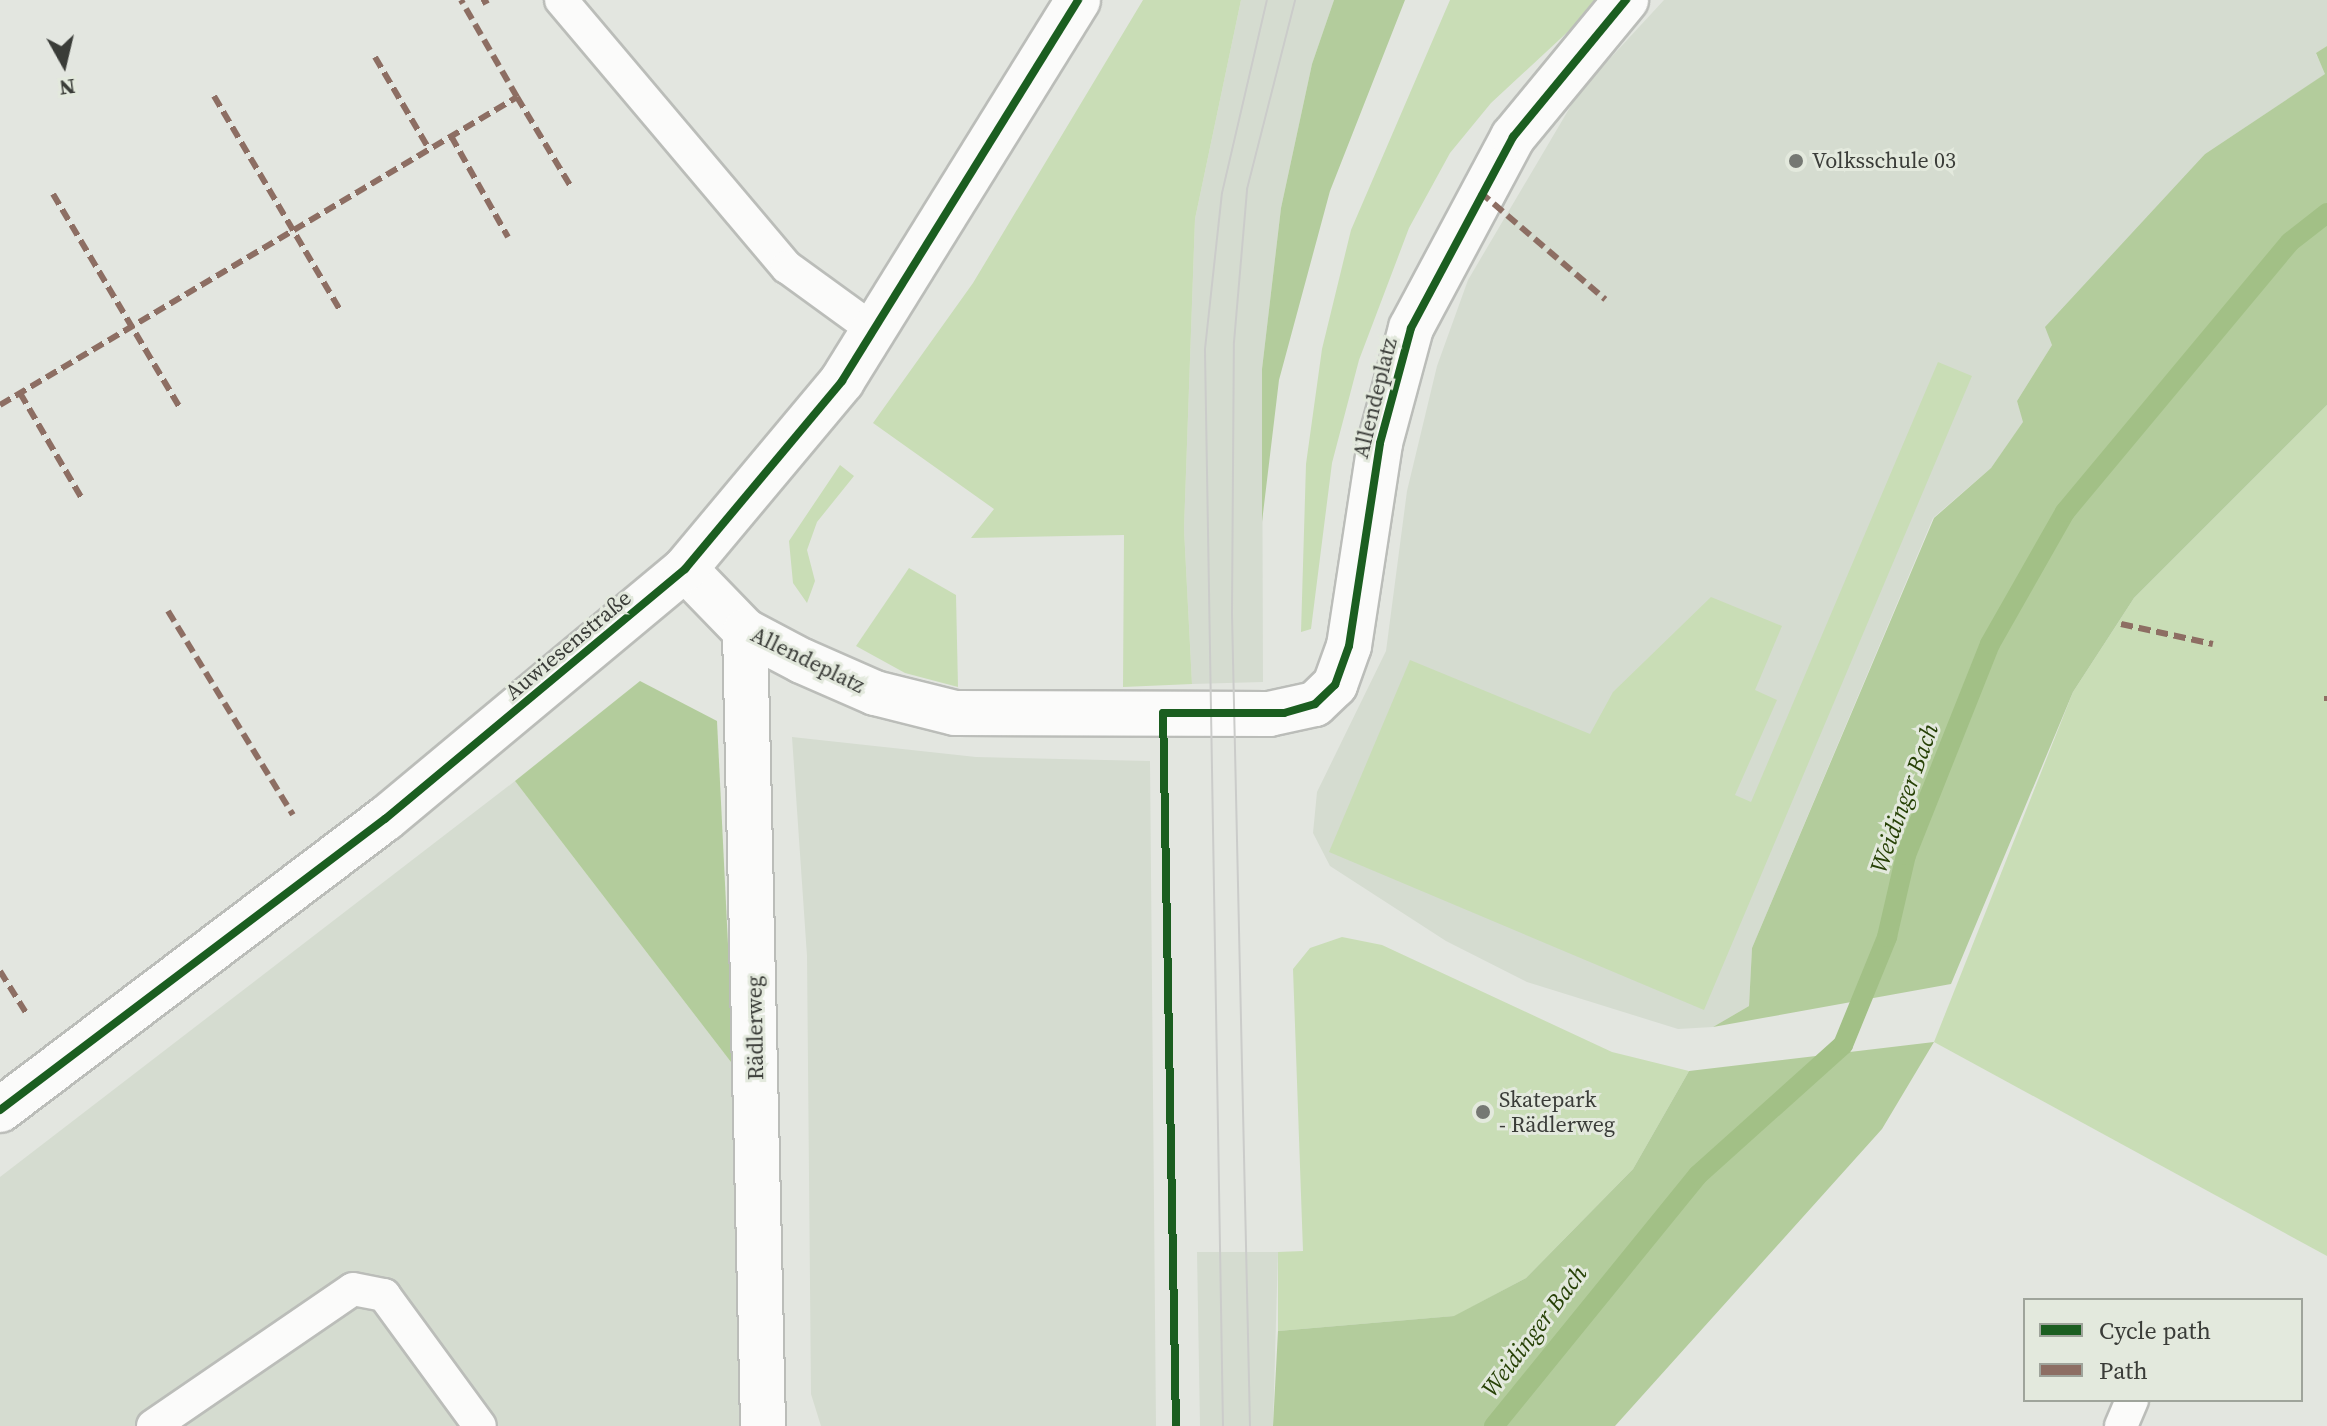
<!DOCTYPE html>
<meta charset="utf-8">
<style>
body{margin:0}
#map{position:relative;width:2327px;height:1426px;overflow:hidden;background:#e3e6e0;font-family:"Source Serif 4",serif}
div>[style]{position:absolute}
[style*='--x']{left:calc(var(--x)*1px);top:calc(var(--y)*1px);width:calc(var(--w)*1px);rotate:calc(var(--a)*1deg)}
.built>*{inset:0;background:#d5dcd0}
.green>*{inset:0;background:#c9ddb6}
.forest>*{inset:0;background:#b3cc9c}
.stream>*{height:20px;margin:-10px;padding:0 10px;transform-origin:10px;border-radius:10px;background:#a2c086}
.roads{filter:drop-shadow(2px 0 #bbbdb9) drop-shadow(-2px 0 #bbbdb9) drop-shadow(0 2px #bbbdb9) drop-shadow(0 -2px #bbbdb9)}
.lane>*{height:32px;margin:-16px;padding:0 16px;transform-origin:16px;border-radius:16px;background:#fbfbfa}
.street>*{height:44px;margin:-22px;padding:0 22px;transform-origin:22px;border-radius:22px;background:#fbfbfa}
.tram>*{height:2px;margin:-1px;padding:0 1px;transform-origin:1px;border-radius:1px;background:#cbccca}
.quiet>*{height:6px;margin-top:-3px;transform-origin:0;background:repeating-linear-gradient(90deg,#8d6e63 0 12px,transparent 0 18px)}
.cycleway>*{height:8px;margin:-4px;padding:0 4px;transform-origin:4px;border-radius:4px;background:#1b5e20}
.dots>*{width:22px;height:22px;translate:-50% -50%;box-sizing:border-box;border:4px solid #e3e9dd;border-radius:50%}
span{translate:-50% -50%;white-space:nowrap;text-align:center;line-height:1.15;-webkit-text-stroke:6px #e3e9dd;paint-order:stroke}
.poi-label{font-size:22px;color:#3a3c38}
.left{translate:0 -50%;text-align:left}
.street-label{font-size:22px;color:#3a3c38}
.water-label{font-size:24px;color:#274106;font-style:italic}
.legend{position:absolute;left:2023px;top:1298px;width:280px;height:104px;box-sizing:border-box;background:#e3e9dd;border:2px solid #9fa49b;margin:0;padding:10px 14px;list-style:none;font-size:24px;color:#3a3c38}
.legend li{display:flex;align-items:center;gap:16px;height:40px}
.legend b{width:40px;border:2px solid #9fa49b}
.north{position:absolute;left:24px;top:24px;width:80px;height:80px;-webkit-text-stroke:6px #e3e9dd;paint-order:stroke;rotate:172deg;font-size:22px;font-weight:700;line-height:32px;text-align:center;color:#3a3c38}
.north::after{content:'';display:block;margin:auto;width:28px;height:36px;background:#3a3c38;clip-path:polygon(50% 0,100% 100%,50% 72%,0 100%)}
</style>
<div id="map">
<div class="built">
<div style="clip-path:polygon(1241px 0,1334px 0,1312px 64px,1281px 208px,1262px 369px,1263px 682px,1192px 684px,1184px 529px,1195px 219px)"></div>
<div style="clip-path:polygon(1664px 0,2327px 0,2327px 46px,2316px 54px,2326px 74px,2205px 154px,2052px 345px,2017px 401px,2024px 422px,1991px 468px,1933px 518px,1752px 948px,1749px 1006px,1713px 1027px,1678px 1029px,1527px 982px,1446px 941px,1330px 866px,1313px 833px,1317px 792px,1386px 651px,1407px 491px,1437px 366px,1468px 280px,1579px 92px)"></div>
<div style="clip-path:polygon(792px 737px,976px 757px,1150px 761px,1156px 1426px,821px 1426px,811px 1394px,807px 956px)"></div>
<div style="clip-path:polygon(515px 781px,734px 1066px,741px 1426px,0 1426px,0 1177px)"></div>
<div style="clip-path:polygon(1197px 1252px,1278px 1252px,1273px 1426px,1200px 1426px)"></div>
</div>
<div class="green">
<div style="clip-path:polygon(1143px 0,1241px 0,1195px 219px,1184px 529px,1192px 684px,1123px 687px,1124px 535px,971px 538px,994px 509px,873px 423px,973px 283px)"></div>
<div style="clip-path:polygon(1450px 0,1602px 0,1491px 103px,1450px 153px,1409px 228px,1359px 360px,1332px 463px,1311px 629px,1301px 632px,1306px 464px,1322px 349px,1351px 230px)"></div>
<div style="clip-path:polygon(1938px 362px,1972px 376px,1704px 1010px,1329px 852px,1410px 660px,1590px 734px,1613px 692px,1711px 597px,1782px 626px,1755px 690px,1777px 700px,1735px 795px,1751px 802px)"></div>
<div style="clip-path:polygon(2327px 405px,2327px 1256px,1934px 1042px,2073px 692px,2134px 598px)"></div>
<div style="clip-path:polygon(840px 465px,854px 476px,817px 522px,807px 550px,815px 581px,807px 603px,793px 583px,789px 541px)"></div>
<div style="clip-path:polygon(909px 568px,956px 595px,958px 687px,905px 673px,856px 646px)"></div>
<div style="clip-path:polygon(1342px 937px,1382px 945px,1612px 1052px,1689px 1071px,1633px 1169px,1526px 1278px,1455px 1316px,1278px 1331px,1278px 1252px,1303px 1251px,1293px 969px,1310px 948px)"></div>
</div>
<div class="forest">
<div style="clip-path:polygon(1334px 0,1405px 0,1330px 191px,1279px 380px,1262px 522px,1262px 369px,1281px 208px,1312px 64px)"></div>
<div style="clip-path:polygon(2327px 46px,2327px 405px,2134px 598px,2073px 692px,1951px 984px,1713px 1027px,1749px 1006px,1752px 948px,1934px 518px,1991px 468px,2023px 422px,2017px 401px,2052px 345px,2045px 327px,2205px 154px,2325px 74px,2316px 53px)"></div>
<div style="clip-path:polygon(640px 681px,717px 721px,734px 1066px,515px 781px)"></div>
<div style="clip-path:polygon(1934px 1042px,1882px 1129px,1615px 1426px,1273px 1426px,1278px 1331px,1454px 1316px,1526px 1278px,1633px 1169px,1689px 1071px)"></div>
</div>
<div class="stream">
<div style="--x:1494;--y:1426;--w:323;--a:-50.9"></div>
<div style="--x:1698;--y:1175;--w:195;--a:-41.9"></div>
<div style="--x:1843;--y:1045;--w:117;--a:-67.8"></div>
<div style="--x:1887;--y:937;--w:84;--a:-77"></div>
<div style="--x:1906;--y:855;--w:227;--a:-68.3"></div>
<div style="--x:1990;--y:644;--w:152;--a:-60.4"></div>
<div style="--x:2065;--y:512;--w:351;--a:-50.2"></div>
<div style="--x:2290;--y:242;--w:47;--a:-38.1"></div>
</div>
<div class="roads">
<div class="lane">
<div style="--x:561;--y:0;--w:350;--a:49.8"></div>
<div style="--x:787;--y:267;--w:109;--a:36"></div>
<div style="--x:153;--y:1426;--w:242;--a:-34.4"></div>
<div style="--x:353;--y:1289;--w:32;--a:11"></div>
<div style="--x:384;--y:1295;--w:162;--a:53.8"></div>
<div style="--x:2121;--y:1426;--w:28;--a:-67"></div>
</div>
<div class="street">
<div style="--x:685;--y:569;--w:86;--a:45.9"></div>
<div style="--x:745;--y:631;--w:64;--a:27.8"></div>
<div style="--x:802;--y:661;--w:80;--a:23.7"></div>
<div style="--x:875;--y:693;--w:82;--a:14"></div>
<div style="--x:955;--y:713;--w:314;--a:0.2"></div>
<div style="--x:1269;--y:714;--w:47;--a:-12.3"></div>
<div style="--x:1315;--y:704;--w:28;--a:-44"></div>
<div style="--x:1335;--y:685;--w:41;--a:-70.3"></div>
<div style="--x:1349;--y:646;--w:205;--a:-81.3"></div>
<div style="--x:1380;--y:443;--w:119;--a:-74.9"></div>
<div style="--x:1411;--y:328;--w:217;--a:-61.9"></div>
<div style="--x:1513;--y:137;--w:178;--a:-50.5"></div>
<div style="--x:745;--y:631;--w:795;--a:88.7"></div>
<div style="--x:0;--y:1110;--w:483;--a:-37.1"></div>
<div style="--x:385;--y:819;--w:391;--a:-39.8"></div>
<div style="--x:685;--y:569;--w:245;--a:-50.1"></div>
<div style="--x:842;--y:381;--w:448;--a:-58.2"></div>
</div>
</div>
<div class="tram">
<div style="--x:1223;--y:1426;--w:1077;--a:-90.96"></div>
<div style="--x:1205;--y:349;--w:157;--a:-83.8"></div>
<div style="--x:1222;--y:193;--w:198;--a:-76.9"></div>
<div style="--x:1250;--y:1426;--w:814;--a:-91.27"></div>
<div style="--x:1232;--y:612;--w:270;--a:-89.6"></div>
<div style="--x:1234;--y:342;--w:154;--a:-85.1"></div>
<div style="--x:1247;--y:189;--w:195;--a:-75.7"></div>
</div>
<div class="quiet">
<div style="--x:482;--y:3;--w:7;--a:-27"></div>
<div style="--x:375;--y:57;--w:107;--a:59.6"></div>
<div style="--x:214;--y:96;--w:248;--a:59.5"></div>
<div style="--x:517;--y:97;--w:105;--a:59"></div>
<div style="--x:451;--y:136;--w:116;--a:60.6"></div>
<div style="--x:1480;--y:192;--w:165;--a:40.6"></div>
<div style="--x:53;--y:194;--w:247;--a:59.3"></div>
<div style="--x:20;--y:393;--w:121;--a:59.6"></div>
<div style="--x:0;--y:405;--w:602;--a:-30.78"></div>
<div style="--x:517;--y:97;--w:112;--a:-120"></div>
<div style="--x:168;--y:611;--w:239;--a:58.5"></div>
<div style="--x:2121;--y:624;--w:94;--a:12.3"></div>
<div style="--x:2327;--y:696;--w:5;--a:90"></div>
<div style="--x:0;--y:971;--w:53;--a:58.1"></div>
</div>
<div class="cycleway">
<div style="--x:0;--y:1110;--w:483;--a:-37.1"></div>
<div style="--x:385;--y:819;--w:391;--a:-39.8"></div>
<div style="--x:685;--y:569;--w:245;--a:-50.1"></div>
<div style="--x:842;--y:381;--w:448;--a:-58.2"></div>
<div style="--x:1176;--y:1426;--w:713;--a:-91.04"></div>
<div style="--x:1163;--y:713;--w:121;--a:0"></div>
<div style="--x:1284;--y:713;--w:32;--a:-16"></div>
<div style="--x:1315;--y:704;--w:28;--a:-44"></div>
<div style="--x:1335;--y:685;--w:41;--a:-70.3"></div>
<div style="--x:1349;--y:646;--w:205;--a:-81.3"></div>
<div style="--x:1380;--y:443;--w:119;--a:-74.9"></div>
<div style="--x:1411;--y:328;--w:217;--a:-61.9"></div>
<div style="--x:1513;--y:137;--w:178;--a:-50.5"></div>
</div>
<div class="dots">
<div style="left:1796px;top:161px;background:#757873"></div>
<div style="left:1483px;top:1112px;background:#757873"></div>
</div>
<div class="poi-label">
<span class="left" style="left:1812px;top:161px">Volksschule 03</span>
<span class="left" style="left:1499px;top:1112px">Skatepark<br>- Rädlerweg</span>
</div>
<div class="street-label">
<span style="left:1375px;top:398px;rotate:-76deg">Allendeplatz</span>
<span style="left:568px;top:645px;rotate:-40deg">Auwiesenstraße</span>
<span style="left:808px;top:660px;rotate:26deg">Allendeplatz</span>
<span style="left:755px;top:1028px;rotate:-91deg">Rädlerweg</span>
</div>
<div class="water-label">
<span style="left:1904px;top:798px;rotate:-70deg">Weidinger Bach</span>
<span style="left:1534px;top:1331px;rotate:-53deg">Weidinger Bach</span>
</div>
<ul class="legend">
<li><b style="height:10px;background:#1b5e20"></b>Cycle path</li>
<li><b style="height:10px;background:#8d6e63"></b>Path</li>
</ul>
<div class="north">N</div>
</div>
